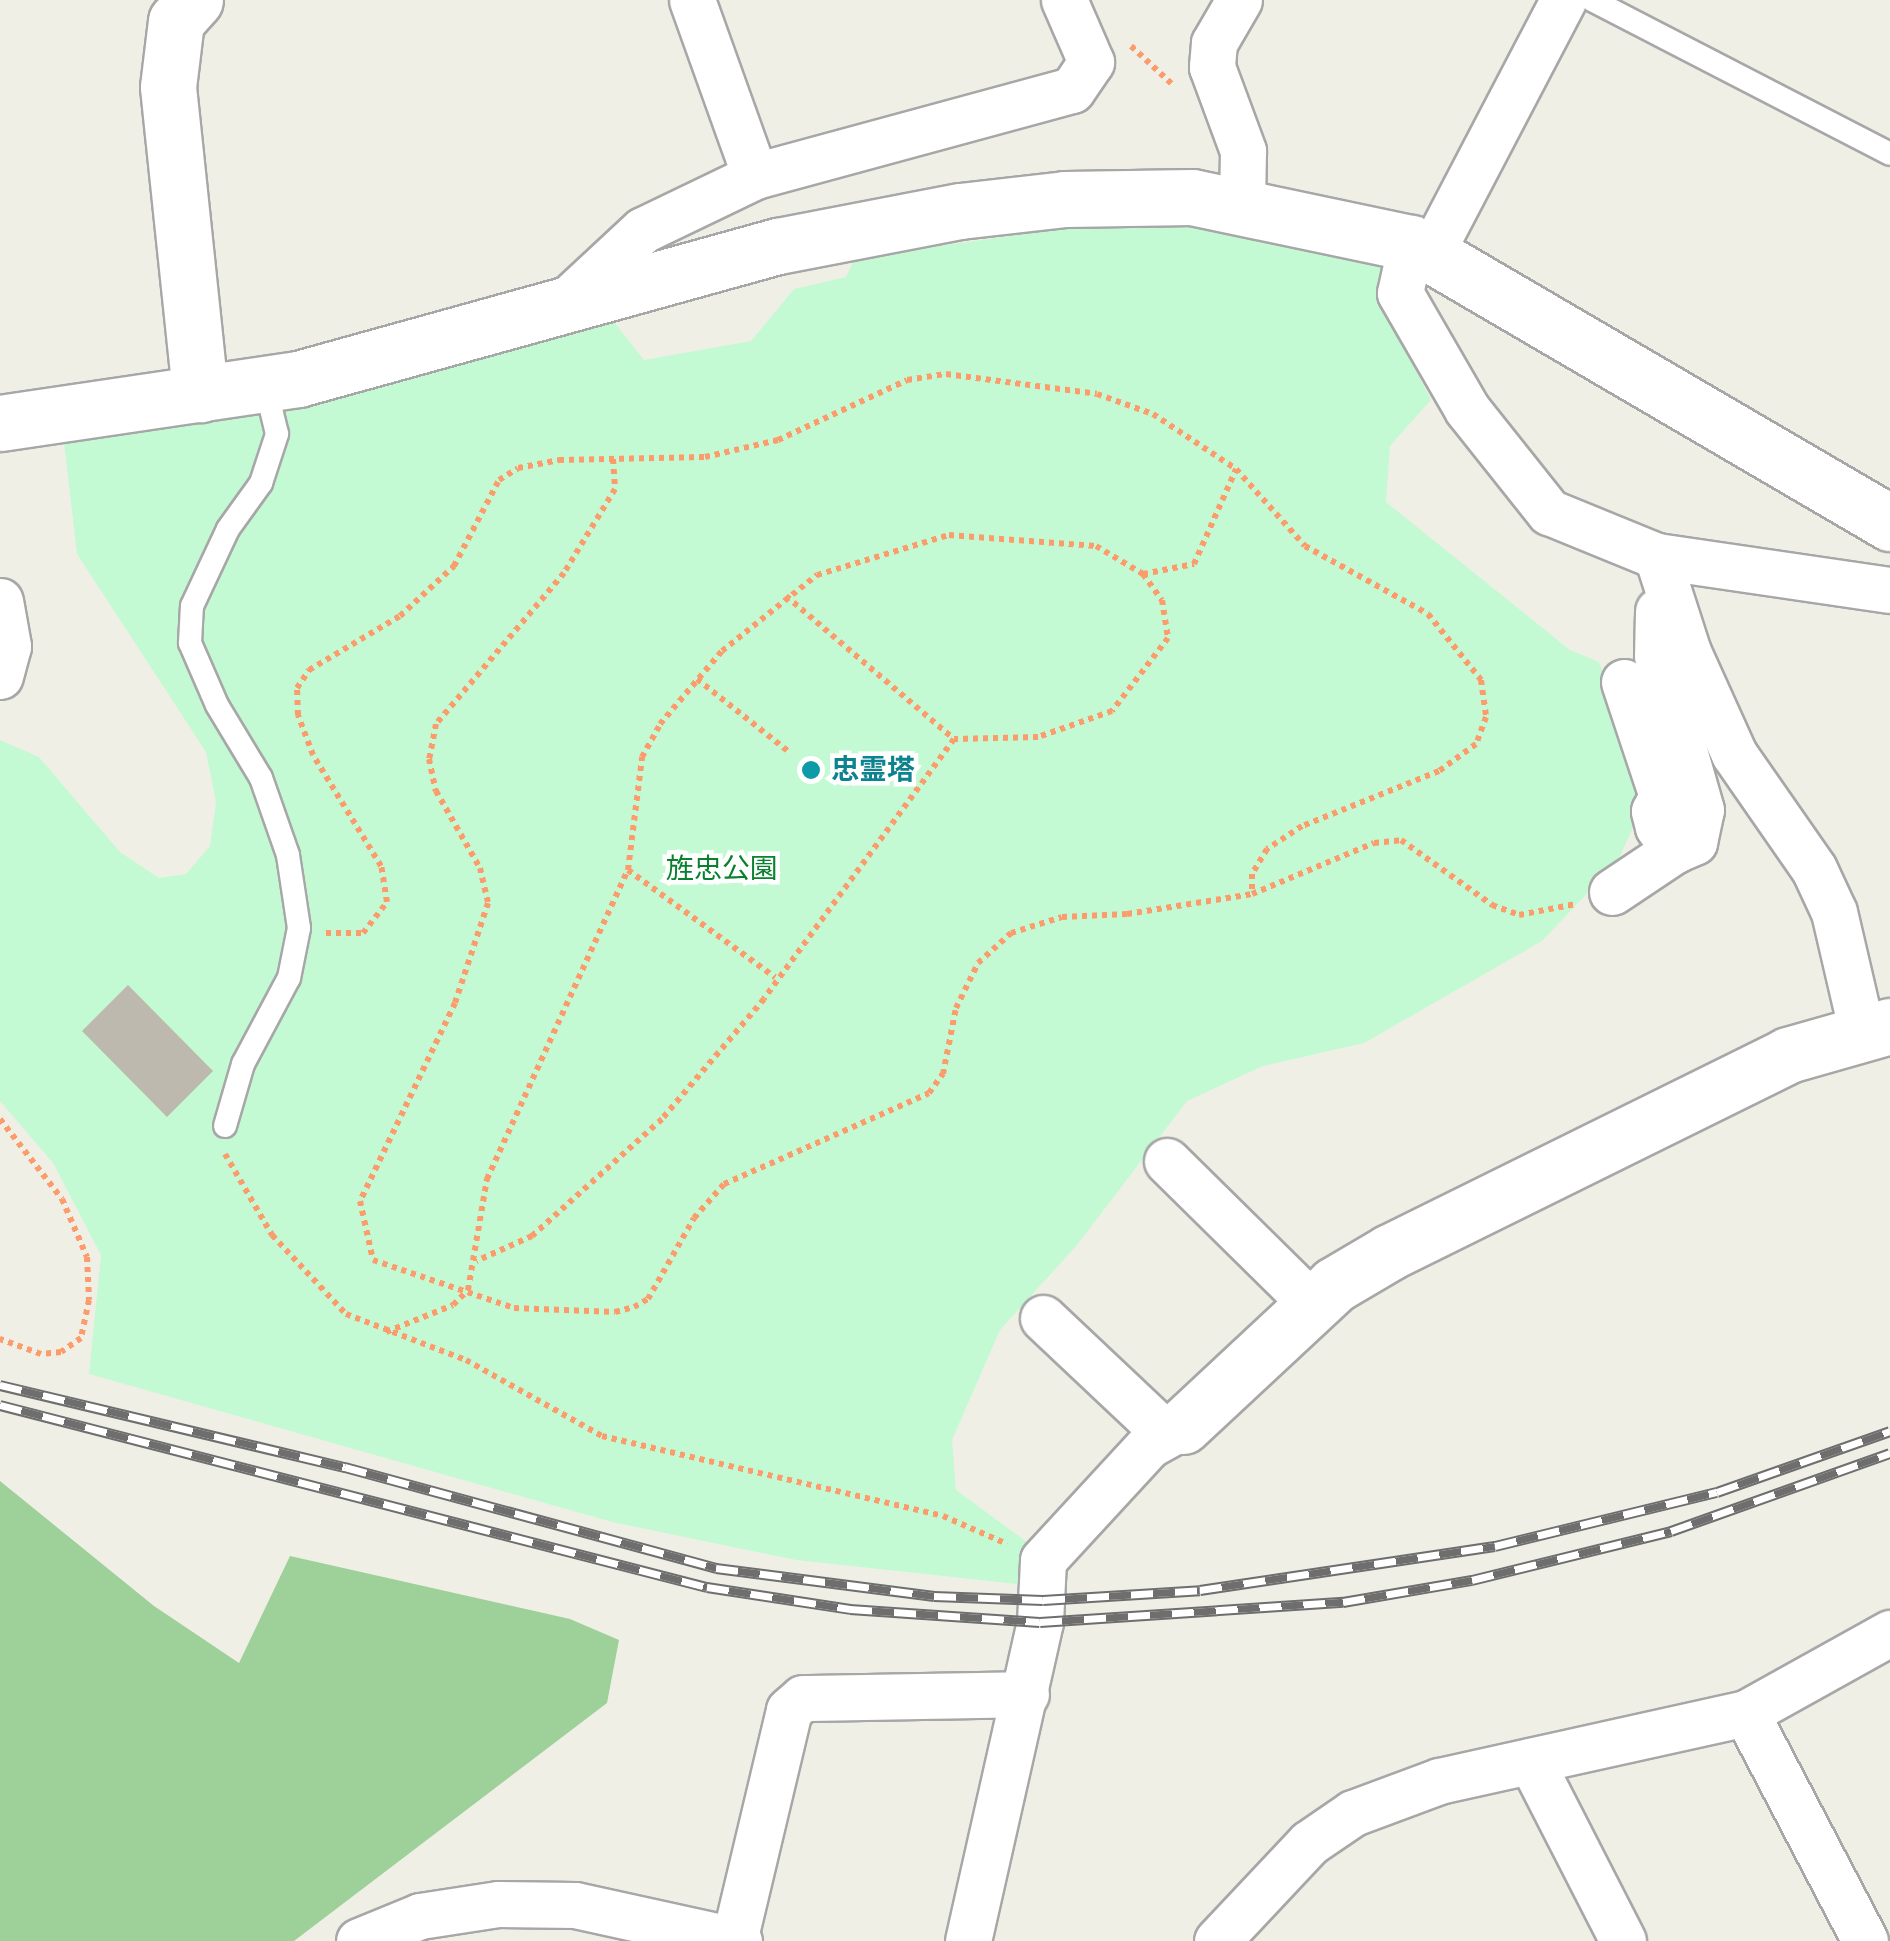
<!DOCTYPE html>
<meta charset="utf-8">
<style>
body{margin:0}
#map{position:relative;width:1890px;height:1941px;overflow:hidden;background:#f0efe6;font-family:"Nunito Sans","Noto Sans JP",sans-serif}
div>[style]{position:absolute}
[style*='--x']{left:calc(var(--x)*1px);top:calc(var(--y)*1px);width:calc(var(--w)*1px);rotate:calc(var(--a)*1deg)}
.forest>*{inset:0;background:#9ed09a}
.park>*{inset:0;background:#c3fad4}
.building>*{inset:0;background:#bdb9af}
.path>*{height:6px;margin-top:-3px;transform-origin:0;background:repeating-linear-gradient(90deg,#fc9c6c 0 5px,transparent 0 10px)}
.roads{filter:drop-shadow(2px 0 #a7a7a7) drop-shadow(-2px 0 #a7a7a7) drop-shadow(0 2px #a7a7a7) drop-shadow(0 -2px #a7a7a7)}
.service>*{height:22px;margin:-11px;padding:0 11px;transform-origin:11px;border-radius:11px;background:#fff}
.minor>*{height:45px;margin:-22.5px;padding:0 22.5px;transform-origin:22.5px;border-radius:22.5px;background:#fff}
.tertiary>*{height:55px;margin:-27.5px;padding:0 27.5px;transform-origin:27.5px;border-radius:27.5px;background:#fff}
.rail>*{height:11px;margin-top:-5.5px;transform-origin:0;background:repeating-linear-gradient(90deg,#fff 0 22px,#6e6e6e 0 44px);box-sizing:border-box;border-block:2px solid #6e6e6e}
.dots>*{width:28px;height:28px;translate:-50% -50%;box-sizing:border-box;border:5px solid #fff;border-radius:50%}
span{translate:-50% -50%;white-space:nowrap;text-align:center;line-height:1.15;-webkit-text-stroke:9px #fff;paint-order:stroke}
.culture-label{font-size:28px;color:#0d838f;font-weight:700}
.left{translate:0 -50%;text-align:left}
.park-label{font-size:28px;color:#0a812f}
</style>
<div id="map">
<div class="forest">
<div style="clip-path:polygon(0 1481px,154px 1606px,239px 1663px,290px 1556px,570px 1619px,619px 1640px,607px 1703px,294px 1941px,0 1941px)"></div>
</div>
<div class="park">
<div style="clip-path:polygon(1157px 215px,1390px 253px,1379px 279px,1384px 308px,1431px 400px,1390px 446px,1386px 502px,1570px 650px,1599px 662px,1637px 760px,1639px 814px,1618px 861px,1542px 941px,1364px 1043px,1263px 1066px,1187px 1101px,1077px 1245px,1000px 1330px,952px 1440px,956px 1490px,1031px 1545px,1017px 1584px,796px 1560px,612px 1522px,89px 1374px,101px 1255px,53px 1163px,0 1101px,0 740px,39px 757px,120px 852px,159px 878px,186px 874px,210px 846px,216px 802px,206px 752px,77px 554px,64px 443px,307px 394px,607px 313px,644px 360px,751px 341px,794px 289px,846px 277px,855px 258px)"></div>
</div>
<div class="building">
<div style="clip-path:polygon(128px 985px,213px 1071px,167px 1117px,82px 1031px)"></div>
</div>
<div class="path">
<div style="--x:1131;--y:46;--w:57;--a:42.9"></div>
<div style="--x:613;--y:459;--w:30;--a:86"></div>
<div style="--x:615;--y:489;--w:98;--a:121.3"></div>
<div style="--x:564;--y:573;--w:198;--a:130.3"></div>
<div style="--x:436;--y:724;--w:36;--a:101"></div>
<div style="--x:429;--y:759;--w:33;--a:78"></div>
<div style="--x:436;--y:791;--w:89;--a:60.3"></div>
<div style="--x:480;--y:868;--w:36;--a:77"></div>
<div style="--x:488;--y:903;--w:105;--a:108.3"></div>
<div style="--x:455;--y:1003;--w:220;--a:115.6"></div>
<div style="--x:360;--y:1201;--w:60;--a:77.6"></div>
<div style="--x:373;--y:1260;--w:149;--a:18.8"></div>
<div style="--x:514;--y:1308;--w:101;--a:2.3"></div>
<div style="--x:615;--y:1312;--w:20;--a:-15"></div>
<div style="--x:634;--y:1307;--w:16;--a:-30"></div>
<div style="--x:648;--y:1299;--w:93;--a:-60.4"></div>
<div style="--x:694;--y:1218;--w:45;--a:-48.6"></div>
<div style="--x:724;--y:1184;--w:224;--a:-23.9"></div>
<div style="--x:929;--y:1093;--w:24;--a:-54"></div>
<div style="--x:943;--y:1074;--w:67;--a:-78.9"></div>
<div style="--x:956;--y:1008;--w:50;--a:-63.9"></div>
<div style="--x:978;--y:963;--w:45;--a:-42.3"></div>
<div style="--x:1011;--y:933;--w:53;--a:-17.4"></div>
<div style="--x:1062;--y:917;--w:65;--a:-2.6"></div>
<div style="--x:1127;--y:914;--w:127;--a:-9.1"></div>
<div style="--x:1252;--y:894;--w:132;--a:-22.7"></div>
<div style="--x:1374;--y:843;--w:27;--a:-6"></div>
<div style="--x:1401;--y:840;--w:112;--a:35.5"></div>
<div style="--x:1492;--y:905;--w:29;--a:20"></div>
<div style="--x:1519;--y:915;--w:58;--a:-10.9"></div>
<div style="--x:1143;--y:574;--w:52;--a:-11.1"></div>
<div style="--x:1194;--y:564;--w:104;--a:-66.1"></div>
<div style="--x:786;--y:596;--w:221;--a:40.4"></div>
<div style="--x:697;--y:679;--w:116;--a:38.4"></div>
<div style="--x:628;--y:870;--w:182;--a:36.1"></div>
<div style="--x:326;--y:933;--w:37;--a:0"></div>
<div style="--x:363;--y:933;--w:39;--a:-52"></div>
<div style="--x:387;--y:902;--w:36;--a:-99"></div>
<div style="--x:381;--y:866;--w:130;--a:-121.5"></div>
<div style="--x:313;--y:755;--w:43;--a:-110.6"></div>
<div style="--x:298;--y:715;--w:27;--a:-92"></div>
<div style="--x:297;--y:688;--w:22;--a:-56"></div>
<div style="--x:309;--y:670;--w:106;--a:-30.7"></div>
<div style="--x:400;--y:616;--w:74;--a:-42.8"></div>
<div style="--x:454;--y:566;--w:97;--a:-62.4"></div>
<div style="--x:499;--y:480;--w:22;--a:-32"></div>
<div style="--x:518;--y:468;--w:42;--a:-11"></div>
<div style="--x:559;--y:460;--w:146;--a:-1.2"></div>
<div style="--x:705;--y:457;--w:75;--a:-13.1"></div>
<div style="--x:778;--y:440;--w:142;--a:-24.9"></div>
<div style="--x:907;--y:380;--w:39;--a:-9"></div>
<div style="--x:946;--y:374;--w:152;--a:7.5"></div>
<div style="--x:1097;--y:394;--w:59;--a:19.7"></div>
<div style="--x:1153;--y:414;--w:100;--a:33.5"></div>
<div style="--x:1236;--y:469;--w:103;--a:48.1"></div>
<div style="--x:1305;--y:546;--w:141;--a:28.9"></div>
<div style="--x:1428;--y:614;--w:85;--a:51.2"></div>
<div style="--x:1481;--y:680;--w:37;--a:82"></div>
<div style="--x:1486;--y:717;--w:29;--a:110"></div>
<div style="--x:1476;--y:744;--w:46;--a:143.9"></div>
<div style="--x:1439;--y:771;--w:148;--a:158.1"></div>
<div style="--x:1302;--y:826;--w:42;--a:146.7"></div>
<div style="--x:1267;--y:849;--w:29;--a:121"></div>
<div style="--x:1252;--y:874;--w:20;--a:90"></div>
<div style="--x:0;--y:1119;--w:101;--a:52.2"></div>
<div style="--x:62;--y:1199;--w:63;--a:66.7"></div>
<div style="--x:87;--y:1257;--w:43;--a:87.3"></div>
<div style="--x:89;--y:1300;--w:39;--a:102"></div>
<div style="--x:81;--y:1338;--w:24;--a:145"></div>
<div style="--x:61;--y:1352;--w:20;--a:174"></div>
<div style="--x:41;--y:1354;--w:44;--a:-159.9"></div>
<div style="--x:225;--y:1154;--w:94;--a:59.9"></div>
<div style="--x:272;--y:1235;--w:108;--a:46.9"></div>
<div style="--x:346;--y:1314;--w:129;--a:21"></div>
<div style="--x:466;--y:1360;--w:156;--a:29.2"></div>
<div style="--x:602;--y:1436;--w:350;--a:13.2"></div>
<div style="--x:943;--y:1516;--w:70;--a:23.6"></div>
<div style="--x:386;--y:1332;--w:72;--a:-21.9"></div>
<div style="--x:453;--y:1305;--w:21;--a:-45"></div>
<div style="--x:468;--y:1290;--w:113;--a:-80.3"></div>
<div style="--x:487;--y:1179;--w:340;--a:-65.5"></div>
<div style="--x:628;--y:870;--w:114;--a:-82.9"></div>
<div style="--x:642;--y:757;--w:38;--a:-61"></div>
<div style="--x:660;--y:724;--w:96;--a:-49.7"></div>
<div style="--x:722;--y:651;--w:122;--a:-38.7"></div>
<div style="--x:817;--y:575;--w:138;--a:-16.9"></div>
<div style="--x:949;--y:535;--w:147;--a:4.3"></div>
<div style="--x:1096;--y:546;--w:55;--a:30.8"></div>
<div style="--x:1143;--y:574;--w:32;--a:54"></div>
<div style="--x:1162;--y:600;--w:38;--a:81"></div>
<div style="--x:1168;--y:638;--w:92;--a:127.5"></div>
<div style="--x:1112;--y:711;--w:78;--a:160.6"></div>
<div style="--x:1038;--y:737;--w:84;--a:178.6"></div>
<div style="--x:954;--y:739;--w:322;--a:126.2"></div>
<div style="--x:764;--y:999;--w:157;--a:130.4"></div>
<div style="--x:662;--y:1119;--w:175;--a:138"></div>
<div style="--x:532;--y:1236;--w:61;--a:155.9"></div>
</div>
<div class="roads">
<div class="service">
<div style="--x:1592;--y:0;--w:335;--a:27.3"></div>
<div style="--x:225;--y:1126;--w:65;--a:-73.8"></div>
<div style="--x:243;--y:1064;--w:98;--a:-61.9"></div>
<div style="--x:289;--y:978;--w:51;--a:-78.7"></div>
<div style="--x:299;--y:928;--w:74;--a:-98.6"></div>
<div style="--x:288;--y:855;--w:82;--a:-109.3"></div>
<div style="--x:261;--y:778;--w:85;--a:-121.1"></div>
<div style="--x:217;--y:705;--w:68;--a:-113.5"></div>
<div style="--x:190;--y:643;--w:37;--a:-87"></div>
<div style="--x:192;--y:606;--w:85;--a:-64.9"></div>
<div style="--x:228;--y:529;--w:57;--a:-54.3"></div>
<div style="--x:261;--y:483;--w:52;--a:-71.9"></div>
<div style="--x:277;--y:434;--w:51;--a:-103.5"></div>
</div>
<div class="minor">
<div style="--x:692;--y:0;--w:187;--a:70.3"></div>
<div style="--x:1239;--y:0;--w:50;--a:120.2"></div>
<div style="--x:1214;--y:43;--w:24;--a:95"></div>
<div style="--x:1212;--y:67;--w:90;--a:69.7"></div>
<div style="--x:1243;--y:151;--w:52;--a:91.1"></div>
<div style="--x:1411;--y:243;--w:51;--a:102.4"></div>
<div style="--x:1400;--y:293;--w:134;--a:60"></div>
<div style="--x:1467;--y:409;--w:132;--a:51.5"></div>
<div style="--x:1549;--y:512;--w:117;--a:22.2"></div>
<div style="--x:1657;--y:556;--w:101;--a:72.1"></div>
<div style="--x:1688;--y:652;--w:112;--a:65.7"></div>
<div style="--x:1734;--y:754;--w:140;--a:55.2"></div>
<div style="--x:1814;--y:869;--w:47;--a:65.1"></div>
<div style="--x:1834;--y:912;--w:123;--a:76.9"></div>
<div style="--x:1431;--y:253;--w:285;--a:-62.4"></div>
<div style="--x:560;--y:307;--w:113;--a:-42.9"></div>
<div style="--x:643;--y:230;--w:124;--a:-25.7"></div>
<div style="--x:755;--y:176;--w:328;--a:-15.2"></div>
<div style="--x:1072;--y:90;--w:34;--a:-56"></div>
<div style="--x:1091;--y:62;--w:68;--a:-113.5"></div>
<div style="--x:1657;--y:556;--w:235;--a:8.3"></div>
<div style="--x:0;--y:601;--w:46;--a:79.9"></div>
<div style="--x:8;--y:646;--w:31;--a:105"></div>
<div style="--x:1624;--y:682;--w:120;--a:71.6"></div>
<div style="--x:1662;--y:796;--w:17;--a:118"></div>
<div style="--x:1654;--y:811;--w:16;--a:76"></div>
<div style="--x:1658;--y:827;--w:29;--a:54"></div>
<div style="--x:1675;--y:850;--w:21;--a:-23"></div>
<div style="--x:1694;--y:842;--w:33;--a:-78"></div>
<div style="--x:1701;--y:810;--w:160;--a:-105.9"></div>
<div style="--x:1657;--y:656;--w:45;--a:-88.7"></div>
<div style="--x:1612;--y:892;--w:76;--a:-33.7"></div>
<div style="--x:1167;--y:1161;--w:204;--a:44.6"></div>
<div style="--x:1043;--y:1318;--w:170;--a:43.3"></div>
<div style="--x:1746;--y:1713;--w:257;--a:62.4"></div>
<div style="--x:1531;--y:1761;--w:202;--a:62.9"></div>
<div style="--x:359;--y:1941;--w:66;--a:-22.3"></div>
<div style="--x:420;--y:1916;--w:79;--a:-8.7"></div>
<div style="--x:498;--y:1904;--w:77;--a:0.7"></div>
<div style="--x:575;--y:1905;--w:168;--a:12.4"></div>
<div style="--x:734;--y:1941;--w:237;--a:-76.6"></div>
<div style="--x:789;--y:1710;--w:18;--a:-41"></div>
<div style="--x:803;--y:1698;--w:223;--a:-1"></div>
<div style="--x:968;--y:1941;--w:327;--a:-77.3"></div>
<div style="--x:1040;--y:1622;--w:62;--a:-87.2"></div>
<div style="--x:1043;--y:1560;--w:156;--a:-47.3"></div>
<div style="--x:1149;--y:1445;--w:39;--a:-29"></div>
<div style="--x:1217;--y:1941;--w:134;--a:-46.8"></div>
<div style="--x:1309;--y:1843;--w:53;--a:-34.3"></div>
<div style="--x:1353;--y:1813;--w:92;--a:-20.4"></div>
<div style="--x:1439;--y:1781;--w:314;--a:-12.5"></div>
<div style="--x:1746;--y:1713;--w:165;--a:-29.1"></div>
</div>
<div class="tertiary">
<div style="--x:195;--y:0;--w:28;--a:132"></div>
<div style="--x:176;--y:21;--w:66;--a:96.9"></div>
<div style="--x:168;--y:87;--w:309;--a:84"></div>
<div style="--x:0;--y:423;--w:301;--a:-8.4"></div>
<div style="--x:298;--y:379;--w:498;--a:-15.5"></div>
<div style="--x:778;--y:246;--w:185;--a:-10.9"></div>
<div style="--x:960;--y:211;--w:106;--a:-6.5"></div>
<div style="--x:1065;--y:199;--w:127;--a:-0.9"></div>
<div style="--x:1192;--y:197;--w:224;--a:11.9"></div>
<div style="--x:1411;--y:243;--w:555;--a:30.31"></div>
<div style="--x:1183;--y:1426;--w:207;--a:-43"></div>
<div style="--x:1334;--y:1285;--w:65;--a:-30.5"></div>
<div style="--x:1390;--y:1252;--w:444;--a:-26.3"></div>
<div style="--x:1788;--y:1055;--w:106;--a:-15.9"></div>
</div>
</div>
<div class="rail">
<div style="--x:0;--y:1385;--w:355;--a:13.4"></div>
<div style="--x:345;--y:1467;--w:385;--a:15.2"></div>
<div style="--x:716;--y:1568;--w:220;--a:7.3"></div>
<div style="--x:934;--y:1596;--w:109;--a:2.1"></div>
<div style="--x:1043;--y:1600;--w:157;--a:-3.6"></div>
<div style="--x:1200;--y:1590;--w:298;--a:-8.5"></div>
<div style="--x:1495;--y:1546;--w:228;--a:-13.7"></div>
<div style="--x:1717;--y:1492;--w:183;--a:-19.4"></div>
<div style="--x:0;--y:1405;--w:730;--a:14.44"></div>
<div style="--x:707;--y:1587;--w:145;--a:8.7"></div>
<div style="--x:850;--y:1609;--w:190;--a:3.9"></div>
<div style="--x:1040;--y:1622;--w:304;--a:-3.8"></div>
<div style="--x:1343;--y:1602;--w:131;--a:-9.7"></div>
<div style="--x:1472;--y:1580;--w:205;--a:-13.8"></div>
<div style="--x:1671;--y:1531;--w:232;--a:-19.6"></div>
</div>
<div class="dots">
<div style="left:811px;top:770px;background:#0f9aa8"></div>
</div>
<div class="culture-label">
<span class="left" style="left:831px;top:770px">忠霊塔</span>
</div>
<div class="park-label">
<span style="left:722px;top:869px">旌忠公園</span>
</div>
</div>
